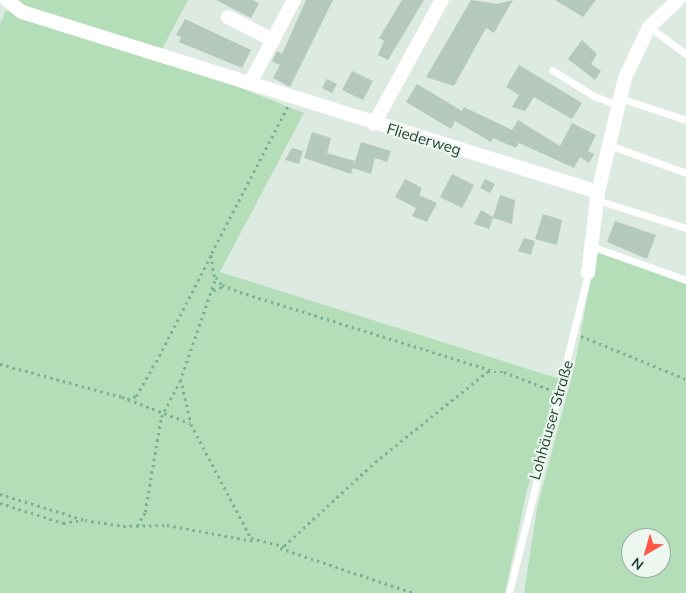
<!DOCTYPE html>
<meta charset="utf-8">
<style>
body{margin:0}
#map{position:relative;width:686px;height:593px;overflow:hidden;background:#ddeae2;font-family:Mulish,sans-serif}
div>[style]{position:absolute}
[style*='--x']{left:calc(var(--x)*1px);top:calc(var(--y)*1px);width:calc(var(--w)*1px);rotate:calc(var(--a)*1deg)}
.green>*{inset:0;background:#b3deb8}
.building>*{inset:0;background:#b5c8bd}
.path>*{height:2.5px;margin-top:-1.25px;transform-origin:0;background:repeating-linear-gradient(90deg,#7ab197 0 2.5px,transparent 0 6.5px)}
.lane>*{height:7px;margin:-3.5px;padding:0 3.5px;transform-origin:3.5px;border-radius:3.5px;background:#fff}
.street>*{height:14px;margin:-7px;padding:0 7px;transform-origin:7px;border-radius:7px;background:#fff}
span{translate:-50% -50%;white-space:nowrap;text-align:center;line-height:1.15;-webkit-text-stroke:4px #edf7f0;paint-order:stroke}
.street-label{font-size:15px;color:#1d3b2e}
.north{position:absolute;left:621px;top:528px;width:50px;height:50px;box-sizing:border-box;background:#edf7f0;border:1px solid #9aaca2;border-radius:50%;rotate:218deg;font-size:14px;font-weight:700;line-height:20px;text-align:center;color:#1d3b2e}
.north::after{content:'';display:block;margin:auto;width:18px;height:22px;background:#fe5847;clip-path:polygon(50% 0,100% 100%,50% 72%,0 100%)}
</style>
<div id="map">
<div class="green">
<div style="clip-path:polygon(16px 0,188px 0,162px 49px,25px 9px)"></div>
<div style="clip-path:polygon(6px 10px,203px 73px,304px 113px,220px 272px,560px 379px,527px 490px,505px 593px,0 593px,0 24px)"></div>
<div style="clip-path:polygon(evenodd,596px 251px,686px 284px,686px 593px,524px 593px,537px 508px,575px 364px,596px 251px,631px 538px,661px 538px,661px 568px,631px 568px,631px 538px)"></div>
</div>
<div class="building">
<div style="clip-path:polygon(216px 0,253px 0,259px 3px,251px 18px)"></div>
<div style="clip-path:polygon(306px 0,333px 0,290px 87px,273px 78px,280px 65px,272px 61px,277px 51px,282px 54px)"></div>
<div style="clip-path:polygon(402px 0,424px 0,388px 60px,378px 55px,384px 41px,379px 38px)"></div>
<div style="clip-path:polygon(471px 0,498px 4px,513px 0,494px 33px,486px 28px,454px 86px,426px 77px)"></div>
<div style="clip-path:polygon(555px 0,596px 0,583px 17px)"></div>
<div style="clip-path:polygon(185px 19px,251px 50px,242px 68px,179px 42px,181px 37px,176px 35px)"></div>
<div style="clip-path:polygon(582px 40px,597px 54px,591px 64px,601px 71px,595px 80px,568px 59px)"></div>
<div style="clip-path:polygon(519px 65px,582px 103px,572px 119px,534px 97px,525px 111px,512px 107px,519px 95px,506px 87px)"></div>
<div style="clip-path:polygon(352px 71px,373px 81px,363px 100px,342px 90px)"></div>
<div style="clip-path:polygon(327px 79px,337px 84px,332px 93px,322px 88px)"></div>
<div style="clip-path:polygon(417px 84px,462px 111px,464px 107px,512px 130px,518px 120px,560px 146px,572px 123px,596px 135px,588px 151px,594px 154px,589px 163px,580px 157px,574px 168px,519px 143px,516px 148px,493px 138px,491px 142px,455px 121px,451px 129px,406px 102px)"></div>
<div style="clip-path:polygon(312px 132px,331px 138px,327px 153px,355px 161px,351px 174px,304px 158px)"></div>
<div style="clip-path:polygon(361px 142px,391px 151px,387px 162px,375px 158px,371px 174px,353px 168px)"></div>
<div style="clip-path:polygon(292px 148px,303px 151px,299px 164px,285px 160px)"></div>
<div style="clip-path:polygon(452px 174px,474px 185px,462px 208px,440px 197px)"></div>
<div style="clip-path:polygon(405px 179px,422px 188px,419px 195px,437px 203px,427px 222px,412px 216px,416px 208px,395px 197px)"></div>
<div style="clip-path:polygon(485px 179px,495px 184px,490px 193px,480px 188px)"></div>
<div style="clip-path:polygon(500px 195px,515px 200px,512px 224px,493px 218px,489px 229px,474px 224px,481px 210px,493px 217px)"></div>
<div style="clip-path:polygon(543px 214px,562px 220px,557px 245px,535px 239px)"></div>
<div style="clip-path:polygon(615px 221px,656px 235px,647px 259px,607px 242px)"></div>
<div style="clip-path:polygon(524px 238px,535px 241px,531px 255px,518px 251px)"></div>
</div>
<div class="path">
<div style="--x:288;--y:107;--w:167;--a:117.5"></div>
<div style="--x:211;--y:255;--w:26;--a:81"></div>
<div style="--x:215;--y:281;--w:104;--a:109.1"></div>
<div style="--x:181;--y:379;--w:46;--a:77.5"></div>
<div style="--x:191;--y:424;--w:129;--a:62.2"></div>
<div style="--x:251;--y:538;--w:34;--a:14"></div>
<div style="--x:284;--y:546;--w:124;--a:-42.7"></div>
<div style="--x:375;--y:462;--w:144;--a:-38.8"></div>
<div style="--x:487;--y:372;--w:17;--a:0"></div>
<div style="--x:504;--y:372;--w:50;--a:21"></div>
<div style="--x:216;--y:277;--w:10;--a:53"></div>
<div style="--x:222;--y:285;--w:19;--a:21"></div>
<div style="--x:240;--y:292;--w:262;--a:17.3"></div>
<div style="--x:213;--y:290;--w:12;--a:-20"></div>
<div style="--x:581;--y:336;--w:113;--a:22.3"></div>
<div style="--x:0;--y:364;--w:126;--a:15.1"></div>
<div style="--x:122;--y:397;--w:73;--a:20.9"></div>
<div style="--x:127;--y:399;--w:9;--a:-18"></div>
<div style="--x:136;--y:396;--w:39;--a:-60"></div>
<div style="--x:156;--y:362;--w:120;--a:-62.8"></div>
<div style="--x:0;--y:494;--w:89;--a:17"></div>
<div style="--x:85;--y:520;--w:38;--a:9"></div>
<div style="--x:123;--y:526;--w:44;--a:-1.3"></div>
<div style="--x:167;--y:525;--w:87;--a:10.5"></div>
<div style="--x:0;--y:503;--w:66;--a:17.6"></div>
<div style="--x:63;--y:523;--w:20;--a:-9"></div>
<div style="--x:137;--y:526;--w:16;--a:-60"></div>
<div style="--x:145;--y:512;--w:96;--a:-80.4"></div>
<div style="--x:161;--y:417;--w:41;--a:-62.2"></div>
<div style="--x:280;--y:548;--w:141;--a:18.6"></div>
</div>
<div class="lane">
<div style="--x:649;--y:27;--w:46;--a:36.1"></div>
<div style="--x:552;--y:70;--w:49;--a:31.8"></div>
<div style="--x:594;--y:96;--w:26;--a:21"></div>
<div style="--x:620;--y:98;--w:70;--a:18.4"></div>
<div style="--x:609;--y:145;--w:82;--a:20"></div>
<div style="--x:597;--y:200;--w:93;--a:17.5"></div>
<div style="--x:591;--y:246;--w:101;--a:19.7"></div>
<div style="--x:509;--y:593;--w:330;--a:-76.1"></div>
</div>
<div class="street">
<div style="--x:7;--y:0;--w:19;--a:39"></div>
<div style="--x:22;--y:12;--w:603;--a:17.35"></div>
<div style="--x:228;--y:17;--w:51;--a:27.1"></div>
<div style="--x:250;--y:83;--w:94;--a:-62.1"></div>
<div style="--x:374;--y:124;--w:141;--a:-61.3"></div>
<div style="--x:588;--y:273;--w:82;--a:-83"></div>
<div style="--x:598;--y:192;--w:117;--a:-76.7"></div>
<div style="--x:625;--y:78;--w:56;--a:-64.8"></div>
<div style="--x:649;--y:27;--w:40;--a:-43"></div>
</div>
<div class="street-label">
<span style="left:424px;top:139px;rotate:17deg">Fliederweg</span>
<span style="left:551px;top:420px;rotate:-74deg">Lohhäuser Straße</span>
</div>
<div class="north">N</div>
</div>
